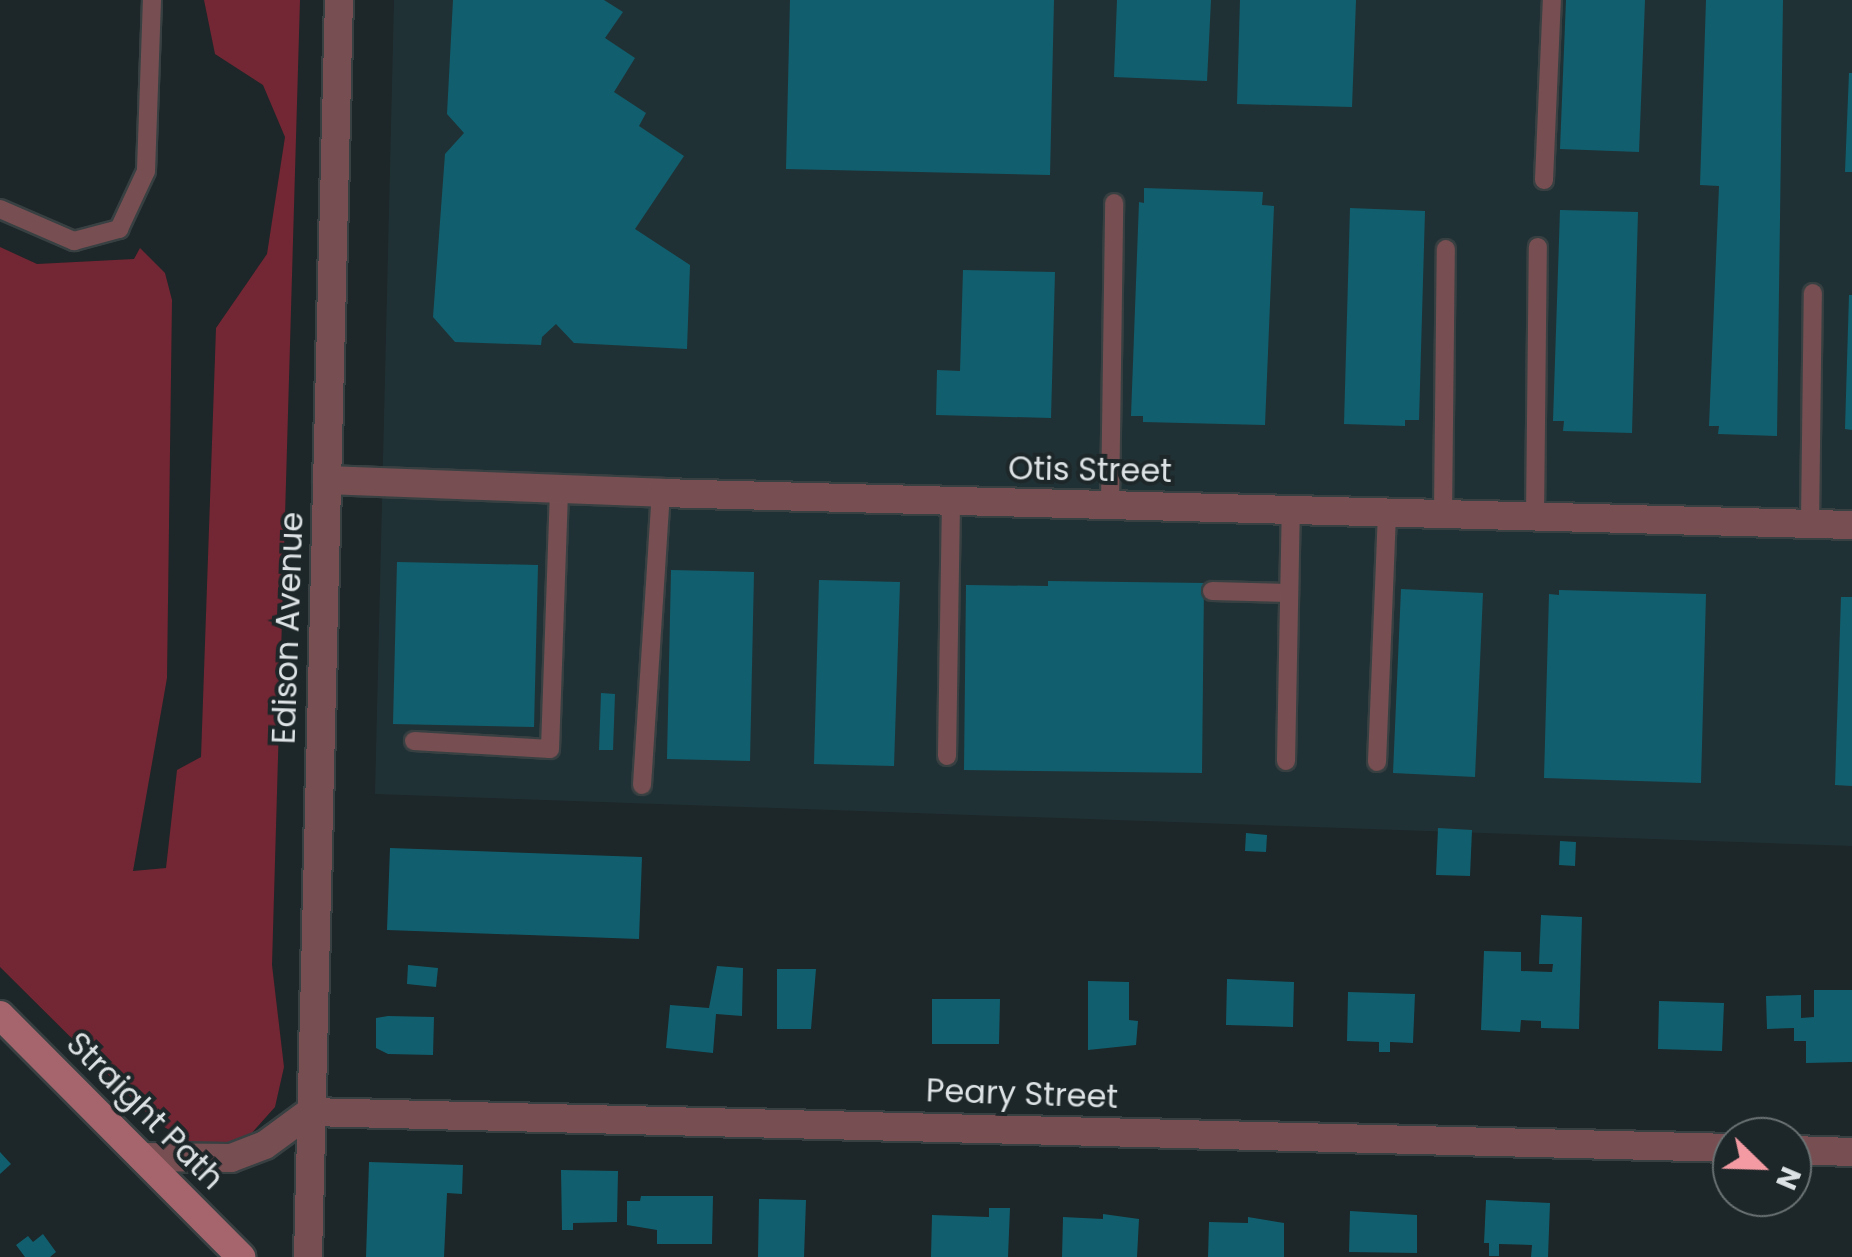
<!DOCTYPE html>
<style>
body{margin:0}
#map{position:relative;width:1852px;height:1257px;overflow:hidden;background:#1d2628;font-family:Poppins,sans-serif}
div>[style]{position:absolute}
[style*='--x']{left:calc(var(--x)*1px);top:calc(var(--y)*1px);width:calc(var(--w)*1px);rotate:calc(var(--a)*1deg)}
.built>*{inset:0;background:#203135}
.green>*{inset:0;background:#732633}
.building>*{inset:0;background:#115f6e}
.roads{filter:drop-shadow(2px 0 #384042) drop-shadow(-2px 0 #384042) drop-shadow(0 2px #384042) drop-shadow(0 -2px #384042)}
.service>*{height:18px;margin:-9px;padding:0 9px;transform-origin:9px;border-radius:9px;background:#774f52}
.minor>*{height:28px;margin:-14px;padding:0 14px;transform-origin:14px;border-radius:14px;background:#774f52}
.tertiary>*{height:28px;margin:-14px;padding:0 14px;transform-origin:14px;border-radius:14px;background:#774f52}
.secondary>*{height:28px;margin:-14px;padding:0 14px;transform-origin:14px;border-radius:14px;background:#a6656c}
span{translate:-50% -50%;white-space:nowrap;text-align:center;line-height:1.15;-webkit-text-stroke:8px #1d2628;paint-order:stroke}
.street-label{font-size:32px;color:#dde3e4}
.north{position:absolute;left:1712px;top:1117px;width:100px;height:100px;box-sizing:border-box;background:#1d2628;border:2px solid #6a7273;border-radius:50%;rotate:113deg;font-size:28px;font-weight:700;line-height:40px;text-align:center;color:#dde3e4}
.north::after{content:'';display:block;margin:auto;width:35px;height:45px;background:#f49aa3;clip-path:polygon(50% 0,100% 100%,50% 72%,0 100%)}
</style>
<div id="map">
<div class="built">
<div style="clip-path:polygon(394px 0,1852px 0,1852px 846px,375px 794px)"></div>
</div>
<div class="green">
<div style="clip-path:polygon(204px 0,300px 0,272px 965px,284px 1067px,275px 1107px,250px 1135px,218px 1147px,189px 1141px,157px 1123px,0 967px,0 247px,37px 264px,134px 259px,140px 248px,165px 273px,172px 300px,167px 678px,133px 871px,166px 868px,177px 770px,201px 757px,216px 328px,267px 254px,285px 137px,263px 85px,215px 54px)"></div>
</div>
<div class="building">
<div style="clip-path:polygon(453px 0,604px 0,623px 12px,605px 38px,635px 58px,614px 92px,646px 113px,639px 126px,684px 156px,635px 229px,690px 265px,687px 349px,574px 343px,556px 324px,542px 337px,541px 345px,455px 342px,433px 317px,445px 154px,464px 133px,447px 114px)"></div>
<div style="clip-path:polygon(790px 0,1054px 0,1050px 175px,786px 169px)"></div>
<div style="clip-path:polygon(1117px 0,1211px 0,1207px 81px,1114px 77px)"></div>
<div style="clip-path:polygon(1240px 0,1356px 0,1352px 107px,1237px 104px)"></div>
<div style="clip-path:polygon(1566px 0,1645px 0,1639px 152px,1560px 149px)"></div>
<div style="clip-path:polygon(1706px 0,1783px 0,1777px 436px,1718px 434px,1719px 426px,1709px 426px,1719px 186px,1700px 185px)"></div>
<div style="clip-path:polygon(1849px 73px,1852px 73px,1852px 172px,1845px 172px)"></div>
<div style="clip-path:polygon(1144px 188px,1263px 192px,1262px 205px,1274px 206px,1265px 425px,1143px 422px,1143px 416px,1131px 416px,1139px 202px,1144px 203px)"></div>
<div style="clip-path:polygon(1350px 208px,1425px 211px,1419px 420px,1405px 420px,1405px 426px,1344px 424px)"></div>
<div style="clip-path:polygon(1560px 210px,1638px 212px,1632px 433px,1563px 431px,1564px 421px,1553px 421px)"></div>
<div style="clip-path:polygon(963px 270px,1055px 272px,1051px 418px,936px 415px,937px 370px,960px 371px)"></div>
<div style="clip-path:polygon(1849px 295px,1852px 295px,1852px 430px,1845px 429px)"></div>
<div style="clip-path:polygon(397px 562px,538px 565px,534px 727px,393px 724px)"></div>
<div style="clip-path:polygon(671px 570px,754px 572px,750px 761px,667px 759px)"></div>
<div style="clip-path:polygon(819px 580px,900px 582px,894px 766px,814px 764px)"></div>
<div style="clip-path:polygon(1048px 581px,1204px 583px,1202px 773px,964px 770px,966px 585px,1048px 586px)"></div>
<div style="clip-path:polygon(1401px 589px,1483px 593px,1475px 777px,1393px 773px)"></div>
<div style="clip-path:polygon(1559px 590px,1706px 594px,1701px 783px,1544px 778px,1549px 594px,1559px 595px)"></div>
<div style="clip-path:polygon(1841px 597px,1852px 597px,1852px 786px,1835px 785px)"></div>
<div style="clip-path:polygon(601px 693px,615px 694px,613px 750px,599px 750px)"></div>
<div style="clip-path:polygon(1438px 828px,1472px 830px,1470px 876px,1436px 875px)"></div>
<div style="clip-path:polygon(1246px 833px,1267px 835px,1266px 852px,1245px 851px)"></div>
<div style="clip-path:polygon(1560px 841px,1576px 842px,1575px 866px,1559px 865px)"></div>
<div style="clip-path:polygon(390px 848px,642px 857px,639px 939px,387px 930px)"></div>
<div style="clip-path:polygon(1541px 915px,1582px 917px,1579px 1029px,1541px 1028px,1541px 1021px,1521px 1020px,1520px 1032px,1481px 1030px,1484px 951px,1521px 952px,1521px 971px,1552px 972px,1553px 964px,1539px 964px)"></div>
<div style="clip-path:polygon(408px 965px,438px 968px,436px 987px,407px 984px)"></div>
<div style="clip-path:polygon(717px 966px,743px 968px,742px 1016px,716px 1014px,713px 1053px,666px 1048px,670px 1005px,709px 1008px)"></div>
<div style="clip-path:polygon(777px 969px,816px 969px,811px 1029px,777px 1029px)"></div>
<div style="clip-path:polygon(1227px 979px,1294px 982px,1293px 1027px,1226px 1025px)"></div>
<div style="clip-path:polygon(1088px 981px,1129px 982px,1129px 1020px,1138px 1021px,1136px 1045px,1088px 1050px)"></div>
<div style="clip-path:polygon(1814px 990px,1852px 990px,1852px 1062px,1806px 1063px,1806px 1041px,1794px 1041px,1794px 1028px,1767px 1029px,1766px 996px,1801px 995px,1801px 1018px,1814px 1017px)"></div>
<div style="clip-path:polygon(1348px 992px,1415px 994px,1413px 1043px,1390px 1042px,1390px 1052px,1379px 1052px,1379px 1042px,1347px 1041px)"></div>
<div style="clip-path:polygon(932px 999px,1000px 999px,999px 1044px,932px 1044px)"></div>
<div style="clip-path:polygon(1659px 1001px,1724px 1003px,1722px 1051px,1658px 1049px)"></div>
<div style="clip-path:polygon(388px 1016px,434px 1017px,433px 1055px,388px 1054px,376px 1048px,376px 1018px)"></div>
<div style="clip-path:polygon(0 1152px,11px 1164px,0 1174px)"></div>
<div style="clip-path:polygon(369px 1162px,463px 1165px,462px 1194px,447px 1193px,444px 1257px,366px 1257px)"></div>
<div style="clip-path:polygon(561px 1170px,618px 1171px,617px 1222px,573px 1223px,573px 1230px,562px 1230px)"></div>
<div style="clip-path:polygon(641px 1196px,713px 1196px,712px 1244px,657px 1244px,657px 1230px,627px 1225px,627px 1201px,640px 1201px)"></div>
<div style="clip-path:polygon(759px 1199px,806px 1200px,804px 1257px,758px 1257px)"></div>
<div style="clip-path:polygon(1486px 1200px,1550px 1203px,1548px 1257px,1531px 1257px,1532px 1245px,1499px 1244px,1499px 1256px,1489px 1256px,1489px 1243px,1484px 1243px)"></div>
<div style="clip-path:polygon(989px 1208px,1010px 1208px,1008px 1257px,931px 1257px,932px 1215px,989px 1217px)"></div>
<div style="clip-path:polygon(1350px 1211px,1417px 1215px,1417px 1253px,1349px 1252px)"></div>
<div style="clip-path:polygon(1103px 1214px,1139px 1219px,1137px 1257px,1062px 1257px,1063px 1217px,1103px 1219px)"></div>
<div style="clip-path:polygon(1248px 1217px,1284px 1223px,1284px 1257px,1208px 1257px,1209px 1222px,1248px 1223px)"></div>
<div style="clip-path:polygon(43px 1234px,56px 1252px,50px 1257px,25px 1257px,16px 1245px,28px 1236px,33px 1242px)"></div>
</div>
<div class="roads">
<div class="service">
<div style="--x:1544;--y:180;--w:180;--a:-87.5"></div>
<div style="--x:0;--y:209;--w:81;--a:23.4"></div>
<div style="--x:74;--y:241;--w:47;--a:-14.9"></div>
<div style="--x:119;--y:229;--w:64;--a:-65"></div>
<div style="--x:146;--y:171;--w:171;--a:-88"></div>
<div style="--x:1110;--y:505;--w:302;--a:-89.2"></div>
<div style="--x:1443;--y:515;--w:266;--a:-89.4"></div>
<div style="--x:1535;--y:517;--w:270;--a:-89.4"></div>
<div style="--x:1810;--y:524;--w:231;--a:-89.3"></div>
<div style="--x:1212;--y:591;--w:77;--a:1.5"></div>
<div style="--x:414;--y:741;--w:136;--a:3.4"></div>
<div style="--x:550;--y:749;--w:260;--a:-88"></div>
<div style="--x:947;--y:756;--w:255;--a:-89.1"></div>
<div style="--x:1286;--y:761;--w:252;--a:-88.9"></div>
<div style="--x:1377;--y:762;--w:249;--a:-87.7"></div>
<div style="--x:642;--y:785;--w:293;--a:-86.3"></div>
</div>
<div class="minor">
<div style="--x:327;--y:480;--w:334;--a:2.2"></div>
<div style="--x:661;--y:493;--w:1191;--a:1.54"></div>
<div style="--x:310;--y:1112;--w:1422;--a:1.45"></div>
<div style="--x:1792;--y:1150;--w:60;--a:1.9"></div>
</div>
<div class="tertiary">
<div style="--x:142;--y:1157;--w:89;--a:0.6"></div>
<div style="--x:231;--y:1158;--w:36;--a:-21"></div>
<div style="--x:265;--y:1145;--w:56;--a:-36.3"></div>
<div style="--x:308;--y:1257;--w:1257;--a:-88.59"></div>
</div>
<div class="secondary">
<div style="--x:0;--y:1015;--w:342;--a:45.1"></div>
</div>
</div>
<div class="street-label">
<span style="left:1090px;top:470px;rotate:1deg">Otis Street</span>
<span style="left:288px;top:628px;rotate:-88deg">Edison Avenue</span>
<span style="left:1022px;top:1094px;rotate:2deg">Peary Street</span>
<span style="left:145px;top:1111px;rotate:45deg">Straight Path</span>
</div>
<div class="north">N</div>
</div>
